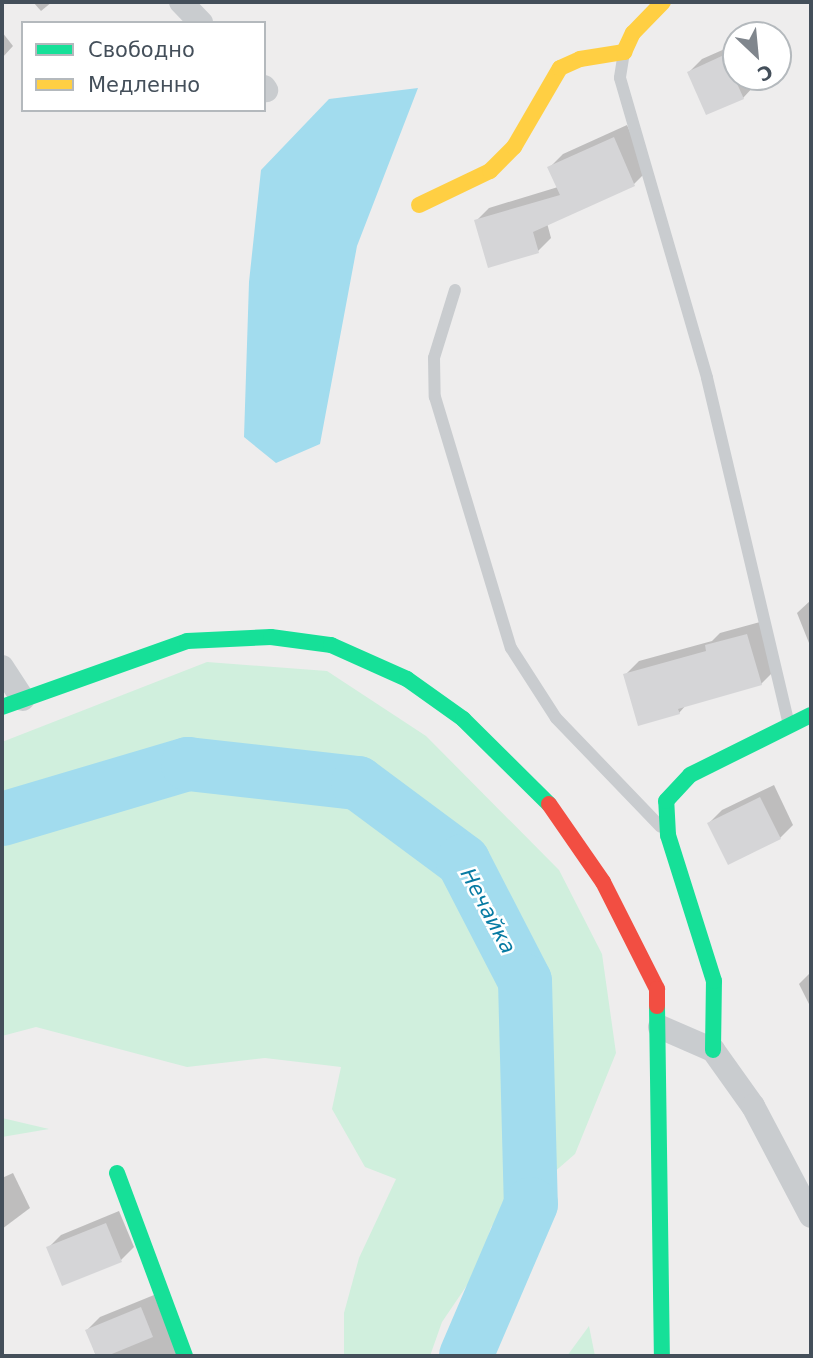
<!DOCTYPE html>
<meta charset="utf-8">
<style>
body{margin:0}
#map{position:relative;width:813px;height:1358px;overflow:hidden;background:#eeeded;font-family:"DejaVu Sans",sans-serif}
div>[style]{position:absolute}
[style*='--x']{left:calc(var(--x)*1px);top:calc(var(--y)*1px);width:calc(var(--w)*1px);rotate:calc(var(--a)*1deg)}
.green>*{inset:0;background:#d0efdd}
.water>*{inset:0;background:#a2dcee}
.shadow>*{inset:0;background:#0003}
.river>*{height:54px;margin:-27px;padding:0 27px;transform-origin:27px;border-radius:27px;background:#a2dcee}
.building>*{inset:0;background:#d5d5d7}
.lane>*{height:12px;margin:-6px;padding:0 6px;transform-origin:6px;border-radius:6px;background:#c9cccf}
.street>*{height:24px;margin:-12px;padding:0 12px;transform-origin:12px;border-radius:12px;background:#c9cccf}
.fast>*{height:16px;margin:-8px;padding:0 8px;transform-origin:8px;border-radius:8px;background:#16e098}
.slow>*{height:16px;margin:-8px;padding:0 8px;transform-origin:8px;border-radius:8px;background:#ffcf43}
.jam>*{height:16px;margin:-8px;padding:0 8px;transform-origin:8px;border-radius:8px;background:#f24e42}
span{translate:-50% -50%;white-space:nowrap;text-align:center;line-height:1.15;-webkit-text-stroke:5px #fff;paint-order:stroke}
.water-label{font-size:21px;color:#077ba3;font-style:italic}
.frame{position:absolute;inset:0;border:4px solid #444f5a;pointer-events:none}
.legend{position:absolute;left:21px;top:21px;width:245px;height:91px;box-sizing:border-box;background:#fff;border:2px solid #b4b9bd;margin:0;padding:9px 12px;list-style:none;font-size:21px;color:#444f5a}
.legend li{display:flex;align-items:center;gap:14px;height:35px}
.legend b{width:35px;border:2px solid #b4b9bd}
.north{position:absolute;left:722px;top:21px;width:70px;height:70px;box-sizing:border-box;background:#fff;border:2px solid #b4b9bd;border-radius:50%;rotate:154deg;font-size:19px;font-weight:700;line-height:28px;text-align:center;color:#444f5a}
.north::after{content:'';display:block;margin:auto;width:24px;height:32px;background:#80868d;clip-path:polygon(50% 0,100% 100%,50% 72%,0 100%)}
</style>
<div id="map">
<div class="green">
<div style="clip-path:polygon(207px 662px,327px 671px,426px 736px,559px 870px,602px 954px,616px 1053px,575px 1154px,491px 1227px,478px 1269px,442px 1322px,430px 1356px,344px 1356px,344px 1313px,359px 1258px,396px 1179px,365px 1167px,332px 1109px,341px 1067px,265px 1058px,187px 1067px,36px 1027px,2px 1036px,2px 742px)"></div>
<div style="clip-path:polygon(2px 1118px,49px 1129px,2px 1137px)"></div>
<div style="clip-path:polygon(589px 1326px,595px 1356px,567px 1356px)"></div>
</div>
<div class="water">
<div style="clip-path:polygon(418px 88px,357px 246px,320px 444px,276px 463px,244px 437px,249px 282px,261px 170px,329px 99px)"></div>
</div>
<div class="shadow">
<div style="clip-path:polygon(33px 2px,52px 2px,41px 11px)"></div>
<div style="clip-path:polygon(2px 32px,13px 46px,2px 58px)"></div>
<div style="clip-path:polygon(736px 44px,736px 77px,752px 77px,756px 84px,743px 98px,689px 72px,702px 59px)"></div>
<div style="clip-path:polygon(627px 125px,647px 171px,634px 184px,547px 223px,551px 238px,538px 251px,476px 221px,489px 208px,558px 187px,550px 167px,563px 154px)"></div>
<div style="clip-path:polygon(811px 600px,811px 648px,797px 613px)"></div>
<div style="clip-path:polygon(760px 622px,774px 671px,761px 684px,687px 704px,679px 713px,625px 675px,639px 661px,712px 641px,720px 633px)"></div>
<div style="clip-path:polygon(774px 785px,793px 825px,780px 838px,709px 823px,722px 810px)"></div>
<div style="clip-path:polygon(811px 972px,811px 1008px,799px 984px)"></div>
<div style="clip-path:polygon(13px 1173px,30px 1208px,2px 1229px,2px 1178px)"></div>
<div style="clip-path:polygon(119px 1211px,134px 1247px,121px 1260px,63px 1284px,48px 1248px,61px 1235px)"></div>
<div style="clip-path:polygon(154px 1295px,178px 1356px,96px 1356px,87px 1330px,100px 1317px)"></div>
</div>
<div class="river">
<div style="--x:2;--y:819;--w:194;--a:-16.5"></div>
<div style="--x:188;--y:764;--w:171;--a:6.4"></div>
<div style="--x:358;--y:783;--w:131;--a:36.6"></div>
<div style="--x:463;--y:861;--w:135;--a:62.7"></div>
<div style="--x:525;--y:981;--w:223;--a:88.5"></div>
<div style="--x:531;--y:1204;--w:165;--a:113.2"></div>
</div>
<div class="building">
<div style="clip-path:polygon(724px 55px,744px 99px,706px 115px,687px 72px)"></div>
<div style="clip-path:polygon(614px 137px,635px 186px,533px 232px,539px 253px,488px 268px,474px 220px,560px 195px,547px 167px)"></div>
<div style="clip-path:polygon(747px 634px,762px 685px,678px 709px,680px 714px,638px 726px,623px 674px,706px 651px,705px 645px)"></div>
<div style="clip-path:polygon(760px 797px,781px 839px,728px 865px,707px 823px)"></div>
<div style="clip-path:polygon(106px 1223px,122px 1262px,62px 1286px,46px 1247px)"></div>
<div style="clip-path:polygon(141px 1307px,153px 1337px,107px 1356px,96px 1356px,85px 1330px)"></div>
</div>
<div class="lane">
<div style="--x:624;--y:52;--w:26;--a:99"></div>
<div style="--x:620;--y:78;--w:312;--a:73.8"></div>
<div style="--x:707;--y:378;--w:358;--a:76.7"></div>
<div style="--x:455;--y:290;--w:71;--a:107.2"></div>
<div style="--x:434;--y:358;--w:39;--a:89"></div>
<div style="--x:435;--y:397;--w:262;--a:73.2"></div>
<div style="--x:511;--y:648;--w:83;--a:57.3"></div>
<div style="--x:556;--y:718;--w:151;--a:46.1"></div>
</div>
<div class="street">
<div style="--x:181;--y:2;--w:29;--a:46"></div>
<div style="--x:264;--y:87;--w:4;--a:56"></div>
<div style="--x:2;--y:667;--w:38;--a:57"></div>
<div style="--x:660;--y:1027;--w:58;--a:23.5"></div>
<div style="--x:713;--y:1050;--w:69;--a:54.5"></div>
<div style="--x:753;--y:1106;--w:124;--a:62.2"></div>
</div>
<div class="fast">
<div style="--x:2;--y:707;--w:196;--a:-19.6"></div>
<div style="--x:187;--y:641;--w:84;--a:-2.7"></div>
<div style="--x:271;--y:637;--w:61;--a:7.6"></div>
<div style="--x:331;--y:645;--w:83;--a:24.1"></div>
<div style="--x:407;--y:679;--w:69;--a:35.5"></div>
<div style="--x:463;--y:719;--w:121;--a:44.7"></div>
<div style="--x:657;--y:1006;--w:350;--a:89.2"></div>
<div style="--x:713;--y:1050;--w:69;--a:-89.2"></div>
<div style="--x:714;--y:981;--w:153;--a:-107.5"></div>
<div style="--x:668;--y:835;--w:34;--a:-93"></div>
<div style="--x:666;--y:801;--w:35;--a:-47"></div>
<div style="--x:690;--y:775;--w:135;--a:-26.4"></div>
<div style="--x:117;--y:1173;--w:195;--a:69.6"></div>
</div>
<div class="slow">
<div style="--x:419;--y:205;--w:79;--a:-25.6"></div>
<div style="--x:490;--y:171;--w:34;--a:-45"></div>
<div style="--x:514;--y:147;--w:91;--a:-59.8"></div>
<div style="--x:560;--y:68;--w:22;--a:-24"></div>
<div style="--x:580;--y:59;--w:45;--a:-9"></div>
<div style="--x:624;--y:52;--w:21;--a:-65"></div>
<div style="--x:633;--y:33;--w:43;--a:-45.9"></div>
</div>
<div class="jam">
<div style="--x:549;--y:804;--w:95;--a:55.3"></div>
<div style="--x:603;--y:882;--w:120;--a:63.2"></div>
<div style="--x:657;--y:989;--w:17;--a:90"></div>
</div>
<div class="water-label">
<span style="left:488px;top:911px;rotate:62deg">Нечайка</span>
</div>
<div class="frame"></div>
<ul class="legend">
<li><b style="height:9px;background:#16e098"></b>Свободно</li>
<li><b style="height:9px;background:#ffcf43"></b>Медленно</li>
</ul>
<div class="north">С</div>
</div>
